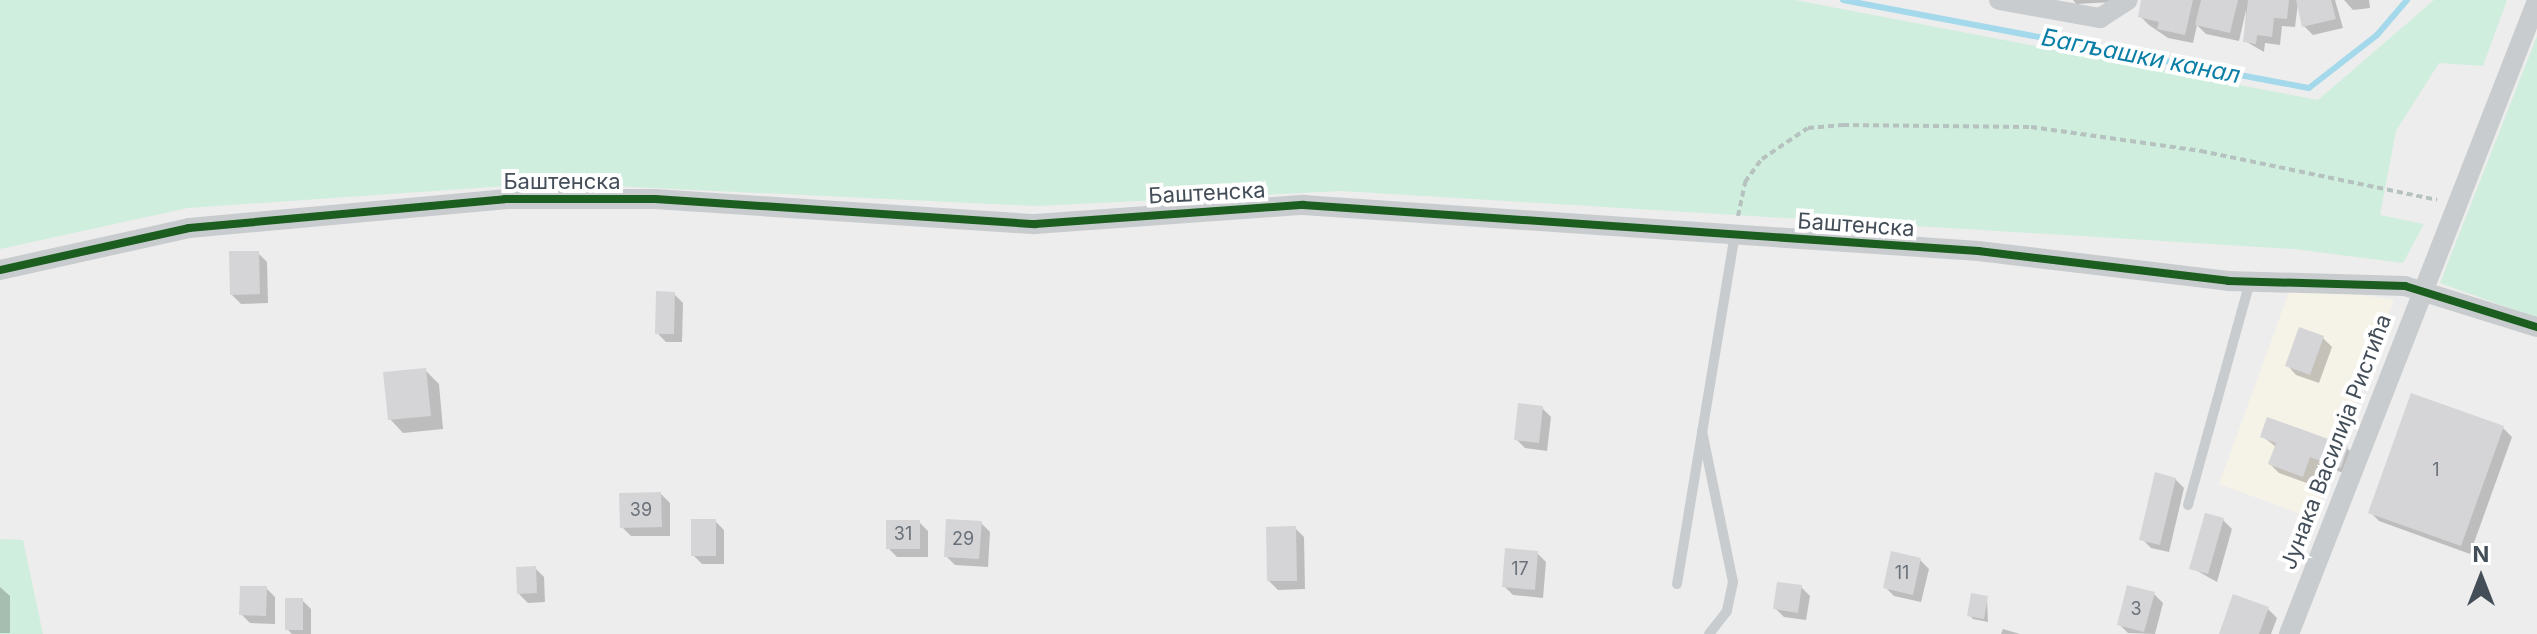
<!DOCTYPE html>
<meta charset="utf-8">
<style>
body{margin:0}
#map{position:relative;width:2537px;height:634px;overflow:hidden;background:#eeeded;font-family:Inter,sans-serif}
div>[style]{position:absolute}
[style*='--x']{left:calc(var(--x)*1px);top:calc(var(--y)*1px);width:calc(var(--w)*1px);rotate:calc(var(--a)*1deg)}
.commercial>*{inset:0;background:#f5f2e8}
.green>*{inset:0;background:#d0eedd}
.shadow>*{inset:0;background:#0003}
.stream>*{height:6px;margin:-3px;padding:0 3px;transform-origin:3px;border-radius:3px;background:#a4d9ec}
.building>*{inset:0;background:#d5d5d7}
.path>*{height:4px;margin-top:-2px;transform-origin:0;background:repeating-linear-gradient(90deg,#b6c2bf 0 6px,transparent 0 10px)}
.lane>*{height:10px;margin:-5px;padding:0 5px;transform-origin:5px;border-radius:5px;background:#c9ccce}
.street>*{height:20px;margin:-10px;padding:0 10px;transform-origin:10px;border-radius:10px;background:#c9ccce}
.cycleway>*{height:8px;margin:-4px;padding:0 4px;transform-origin:4px;border-radius:4px;background:#1b5e20}
span{translate:-50% -50%;white-space:nowrap;text-align:center;line-height:1.15;-webkit-text-stroke:8px #fff;paint-order:stroke}
.number-label{font-size:18px;color:#6a717a}
.number-label span{-webkit-text-stroke-width:0}
.street-label{font-size:22px;color:#444e59}
.water-label{font-size:24px;color:#0b7ea6;font-style:italic}
.north{position:absolute;left:2441px;top:538px;width:80px;height:80px;-webkit-text-stroke:6px #fff;paint-order:stroke;rotate:0deg;font-size:22px;font-weight:700;line-height:32px;text-align:center;color:#444e59}
.north::after{content:'';display:block;margin:auto;width:28px;height:36px;background:#444e59;clip-path:polygon(50% 0,100% 100%,50% 72%,0 100%)}
</style>
<div id="map">
<div class="commercial">
<div style="clip-path:polygon(2289px 292px,2343px 292px,2394px 300px,2315px 519px,2219px 484px)"></div>
</div>
<div class="green">
<div style="clip-path:polygon(0 0,1795px 0,2318px 100px,2434px 0,2507px 0,2483px 66px,2439px 63px,2396px 131px,2380px 215px,2424px 224px,2403px 263px,2294px 249px,1342px 191px,1036px 206px,548px 183px,188px 208px,0 249px)"></div>
<div style="clip-path:polygon(2537px 36px,2537px 318px,2440px 283px)"></div>
<div style="clip-path:polygon(0 539px,23px 540px,43px 634px,0 634px)"></div>
</div>
<div class="shadow">
<div style="clip-path:polygon(2073px 0,2132px 0,2132px 1px,2076px 4px)"></div>
<div style="clip-path:polygon(2143px 0,2335px 0,2343px 28px,2313px 35px,2304px 26px,2298px 3px,2295px 27px,2282px 26px,2280px 45px,2265px 43px,2264px 52px,2245px 41px,2246px 10px,2239px 41px,2206px 34px,2197px 25px,2193px 43px,2168px 38px,2149px 25px,2140px 16px)"></div>
<div style="clip-path:polygon(2344px 0,2369px 0,2370px 8px,2353px 10px)"></div>
<div style="clip-path:polygon(258px 253px,267px 262px,268px 303px,241px 304px,232px 295px)"></div>
<div style="clip-path:polygon(674px 294px,683px 303px,682px 342px,666px 342px,657px 333px)"></div>
<div style="clip-path:polygon(2323px 338px,2332px 347px,2319px 383px,2296px 375px,2288px 366px)"></div>
<div style="clip-path:polygon(425px 370px,439px 384px,443px 429px,403px 433px,390px 419px)"></div>
<div style="clip-path:polygon(1542px 408px,1551px 417px,1547px 451px,1525px 448px,1516px 439px)"></div>
<div style="clip-path:polygon(2503px 428px,2512px 437px,2470px 554px,2379px 521px,2370px 512px)"></div>
<div style="clip-path:polygon(2262px 436px,2347px 448px,2356px 457px,2350px 475px,2319px 465px,2312px 485px,2279px 473px,2270px 464px,2276px 447px)"></div>
<div style="clip-path:polygon(2175px 479px,2184px 488px,2169px 552px,2151px 548px,2142px 539px)"></div>
<div style="clip-path:polygon(661px 494px,670px 503px,670px 536px,631px 536px,622px 527px)"></div>
<div style="clip-path:polygon(2223px 520px,2232px 529px,2217px 582px,2192px 568px)"></div>
<div style="clip-path:polygon(715px 521px,724px 530px,724px 564px,702px 564px,693px 555px)"></div>
<div style="clip-path:polygon(919px 522px,928px 531px,928px 557px,897px 557px,888px 548px)"></div>
<div style="clip-path:polygon(981px 523px,990px 532px,988px 567px,955px 565px,946px 556px)"></div>
<div style="clip-path:polygon(1295px 528px,1304px 537px,1305px 589px,1278px 590px,1269px 581px)"></div>
<div style="clip-path:polygon(1537px 553px,1546px 562px,1543px 598px,1513px 595px,1504px 586px)"></div>
<div style="clip-path:polygon(1920px 560px,1929px 569px,1921px 602px,1894px 596px,1885px 587px)"></div>
<div style="clip-path:polygon(535px 568px,544px 577px,545px 602px,528px 603px,519px 594px)"></div>
<div style="clip-path:polygon(0 587px,10px 596px,10px 633px,0 633px)"></div>
<div style="clip-path:polygon(1801px 587px,1810px 596px,1806px 620px,1784px 617px,1775px 608px)"></div>
<div style="clip-path:polygon(266px 588px,275px 597px,275px 624px,250px 623px,241px 614px)"></div>
<div style="clip-path:polygon(2154px 594px,2163px 603px,2155px 634px,2128px 633px,2119px 624px)"></div>
<div style="clip-path:polygon(1987px 598px,1988px 622px,1973px 619px,1969px 615px)"></div>
<div style="clip-path:polygon(302px 600px,311px 609px,311px 634px,292px 634px,287px 629px)"></div>
<div style="clip-path:polygon(2268px 609px,2277px 618px,2271px 634px,2221px 634px)"></div>
<div style="clip-path:polygon(2003px 629px,2020px 634px,2001px 634px)"></div>
</div>
<div class="stream">
<div style="--x:1843;--y:0;--w:474;--a:10.7"></div>
<div style="--x:2309;--y:88;--w:86;--a:-37.9"></div>
<div style="--x:2377;--y:35;--w:46;--a:-49.4"></div>
</div>
<div class="building">
<div style="clip-path:polygon(2141px 0,2193px 0,2185px 35px,2157px 29px,2159px 22px,2138px 17px)"></div>
<div style="clip-path:polygon(2201px 0,2238px 0,2230px 33px,2195px 25px)"></div>
<div style="clip-path:polygon(2248px 0,2289px 0,2287px 19px,2274px 18px,2272px 37px,2257px 35px,2256px 44px,2243px 42px)"></div>
<div style="clip-path:polygon(2296px 0,2331px 0,2336px 19px,2302px 27px)"></div>
<div style="clip-path:polygon(229px 251px,259px 251px,260px 294px,230px 295px)"></div>
<div style="clip-path:polygon(656px 291px,675px 292px,674px 334px,655px 334px)"></div>
<div style="clip-path:polygon(2299px 327px,2324px 336px,2310px 375px,2285px 366px)"></div>
<div style="clip-path:polygon(426px 368px,431px 416px,388px 420px,383px 372px)"></div>
<div style="clip-path:polygon(2411px 393px,2504px 426px,2461px 546px,2368px 513px)"></div>
<div style="clip-path:polygon(1518px 403px,1543px 406px,1539px 443px,1514px 440px)"></div>
<div style="clip-path:polygon(2267px 417px,2348px 446px,2341px 468px,2310px 457px,2303px 477px,2268px 464px,2276px 443px,2260px 437px)"></div>
<div style="clip-path:polygon(2155px 472px,2176px 478px,2160px 545px,2139px 540px)"></div>
<div style="clip-path:polygon(661px 492px,662px 527px,620px 528px,619px 493px)"></div>
<div style="clip-path:polygon(2205px 513px,2224px 518px,2208px 574px,2189px 569px)"></div>
<div style="clip-path:polygon(691px 519px,716px 519px,716px 556px,691px 556px)"></div>
<div style="clip-path:polygon(946px 519px,982px 521px,979px 559px,944px 557px)"></div>
<div style="clip-path:polygon(886px 520px,920px 520px,920px 549px,886px 549px)"></div>
<div style="clip-path:polygon(1296px 526px,1297px 581px,1267px 581px,1266px 527px)"></div>
<div style="clip-path:polygon(1505px 548px,1538px 551px,1535px 590px,1502px 587px)"></div>
<div style="clip-path:polygon(1891px 551px,1921px 558px,1913px 595px,1883px 588px)"></div>
<div style="clip-path:polygon(536px 566px,537px 593px,517px 594px,516px 567px)"></div>
<div style="clip-path:polygon(1777px 582px,1802px 585px,1798px 613px,1773px 609px)"></div>
<div style="clip-path:polygon(2127px 585px,2155px 592px,2144px 632px,2117px 625px)"></div>
<div style="clip-path:polygon(240px 586px,267px 586px,266px 616px,239px 615px)"></div>
<div style="clip-path:polygon(1971px 593px,1988px 596px,1984px 619px,1967px 616px)"></div>
<div style="clip-path:polygon(2233px 594px,2269px 607px,2259px 634px,2219px 634px)"></div>
<div style="clip-path:polygon(285px 598px,303px 598px,303px 630px,285px 630px)"></div>
</div>
<div class="path">
<div style="--x:1738;--y:216;--w:35;--a:-78"></div>
<div style="--x:1745;--y:182;--w:29;--a:-54"></div>
<div style="--x:1762;--y:159;--w:55;--a:-34"></div>
<div style="--x:1808;--y:128;--w:35;--a:-5"></div>
<div style="--x:1843;--y:125;--w:188;--a:0.6"></div>
<div style="--x:2031;--y:127;--w:172;--a:8"></div>
<div style="--x:2201;--y:151;--w:241;--a:11.7"></div>
</div>
<div class="lane">
<div style="--x:1702;--y:431;--w:154;--a:78.4"></div>
<div style="--x:1733;--y:582;--w:30;--a:102"></div>
<div style="--x:1727;--y:611;--w:29;--a:128"></div>
<div style="--x:2188;--y:505;--w:231;--a:-74.5"></div>
<div style="--x:1677;--y:584;--w:355;--a:-80.6"></div>
</div>
<div class="street">
<div style="--x:1999;--y:0;--w:103;--a:10.1"></div>
<div style="--x:2100;--y:18;--w:33;--a:-33"></div>
<div style="--x:0;--y:270;--w:194;--a:-12.5"></div>
<div style="--x:189;--y:228;--w:317;--a:-5.2"></div>
<div style="--x:505;--y:199;--w:150;--a:0"></div>
<div style="--x:655;--y:199;--w:381;--a:3.8"></div>
<div style="--x:1035;--y:224;--w:269;--a:-4.1"></div>
<div style="--x:1303;--y:205;--w:677;--a:3.9"></div>
<div style="--x:1978;--y:251;--w:252;--a:6.8"></div>
<div style="--x:2228;--y:281;--w:177;--a:1.6"></div>
<div style="--x:2405;--y:286;--w:138;--a:17.3"></div>
<div style="--x:2289;--y:634;--w:680;--a:-68.61"></div>
</div>
<div class="cycleway">
<div style="--x:0;--y:270;--w:194;--a:-12.5"></div>
<div style="--x:189;--y:228;--w:317;--a:-5.2"></div>
<div style="--x:505;--y:199;--w:150;--a:0"></div>
<div style="--x:655;--y:199;--w:381;--a:3.8"></div>
<div style="--x:1035;--y:224;--w:269;--a:-4.1"></div>
<div style="--x:1303;--y:205;--w:677;--a:3.9"></div>
<div style="--x:1978;--y:251;--w:252;--a:6.8"></div>
<div style="--x:2228;--y:281;--w:177;--a:1.6"></div>
<div style="--x:2405;--y:286;--w:138;--a:17.3"></div>
</div>
<div class="number-label">
<span style="left:2436px;top:470px">1</span>
<span style="left:641px;top:510px">39</span>
<span style="left:903px;top:534px">31</span>
<span style="left:963px;top:539px">29</span>
<span style="left:1520px;top:569px">17</span>
<span style="left:1902px;top:573px">11</span>
<span style="left:2136px;top:609px">3</span>
</div>
<div class="street-label">
<span style="left:562px;top:182px">Баштенска</span>
<span style="left:1207px;top:193px;rotate:-3deg">Баштенска</span>
<span style="left:1856px;top:225px;rotate:4deg">Баштенска</span>
<span style="left:2336px;top:442px;rotate:-69deg">Јунака Василија Ристића</span>
</div>
<div class="water-label">
<span style="left:2141px;top:56px;rotate:11deg">Багљашки канал</span>
</div>
<div class="north">N</div>
</div>
